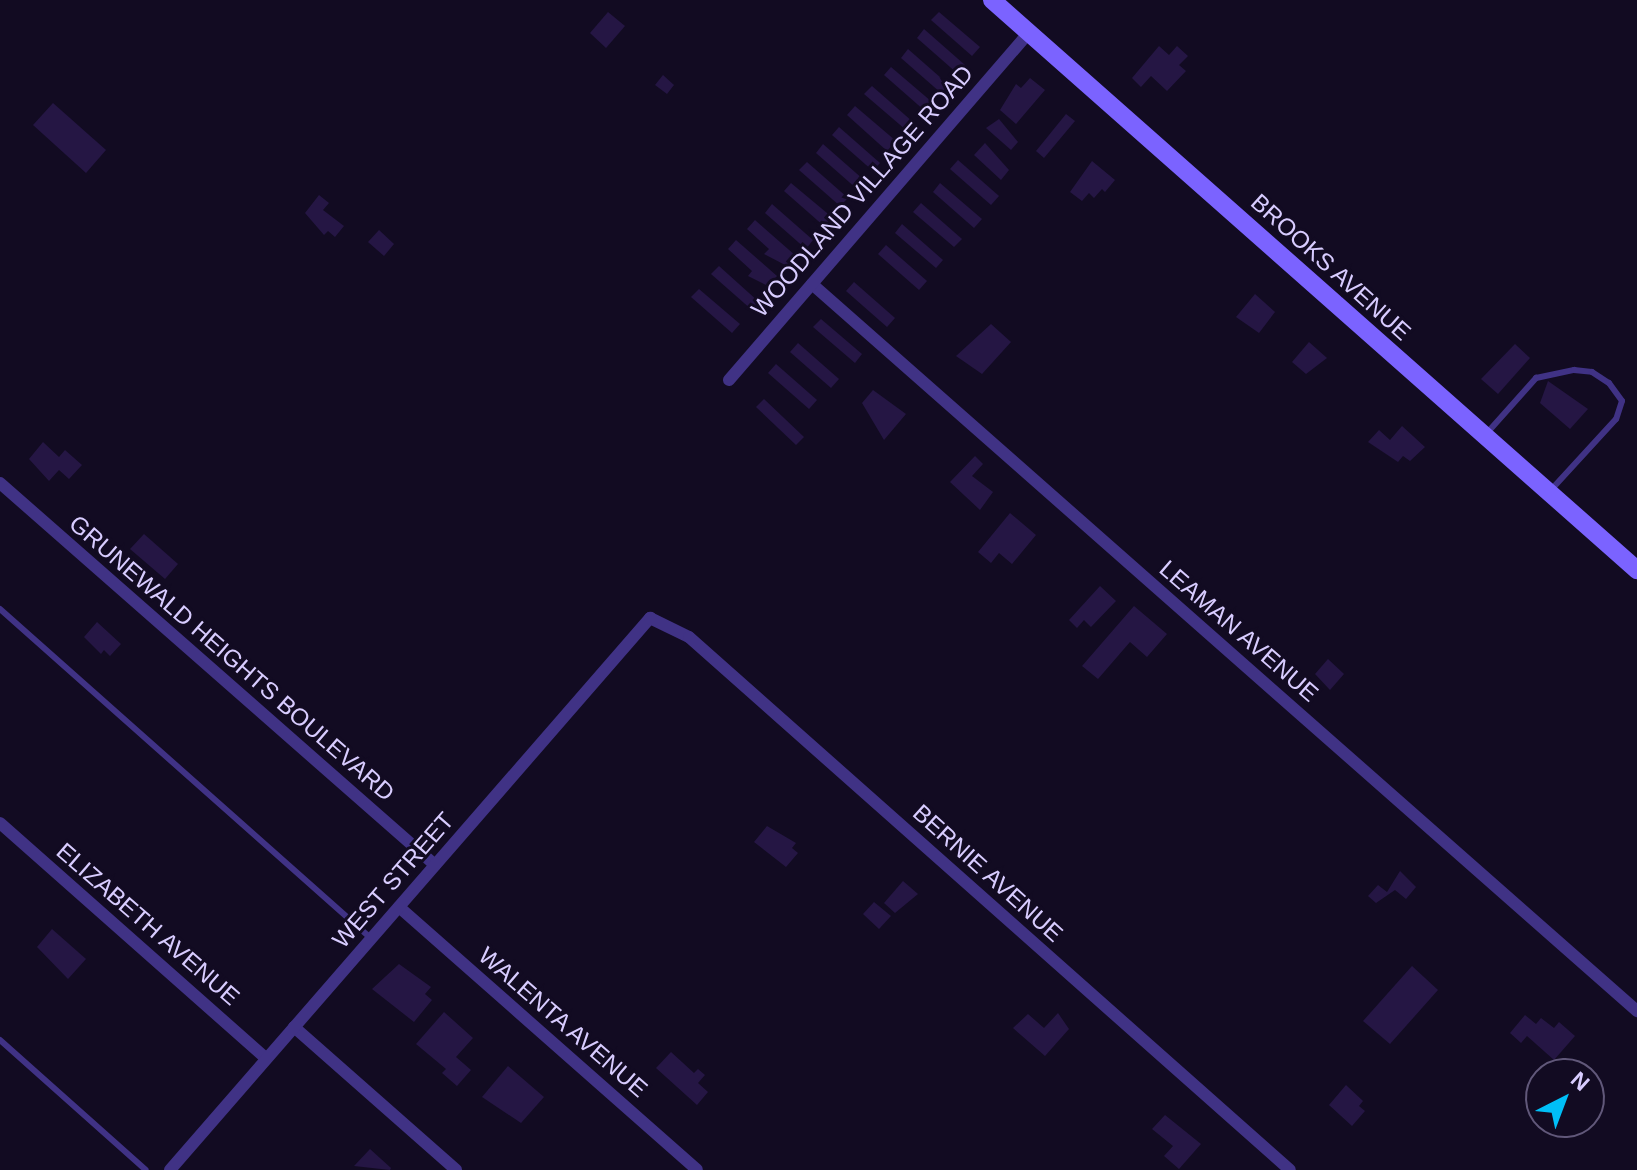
<!DOCTYPE html>
<style>
body{margin:0}
#map{position:relative;width:1637px;height:1170px;overflow:hidden;background:#120b22;font-family:Arial,sans-serif}
div>[style]{position:absolute}
[style*='--x']{left:calc(var(--x)*1px);top:calc(var(--y)*1px);width:calc(var(--w)*1px);rotate:calc(var(--a)*1deg)}
.building>*{inset:0;background:#251644}
.lane>*{height:6px;margin:-3px;padding:0 3px;transform-origin:3px;border-radius:3px;background:#403285}
.street>*{height:12px;margin:-6px;padding:0 6px;transform-origin:6px;border-radius:6px;background:#403285}
.secondary>*{height:18px;margin:-9px;padding:0 9px;transform-origin:9px;border-radius:9px;background:#7b63ff}
span{translate:-50% -50%;white-space:nowrap;text-align:center;line-height:1.15;-webkit-text-stroke:6px #120b22;paint-order:stroke}
.street-label{font-size:24px;color:#d8ccff}
.north{position:absolute;left:1525px;top:1058px;width:80px;height:80px;box-sizing:border-box;background:#120b22;border:2px solid #61587a;border-radius:50%;rotate:42deg;font-size:22px;font-weight:700;line-height:32px;text-align:center;color:#d8ccff}
.north::after{content:'';display:block;margin:auto;width:28px;height:36px;background:#00bff7;clip-path:polygon(50% 0,100% 100%,50% 72%,0 100%)}
</style>
<div id="map">
<div class="building">
<div style="clip-path:polygon(608px 12px,625px 26px,606px 48px,590px 33px)"></div>
<div style="clip-path:polygon(939px 12px,980px 47px,972px 56px,931px 20px)"></div>
<div style="clip-path:polygon(924px 29px,965px 65px,958px 74px,917px 38px)"></div>
<div style="clip-path:polygon(1159px 46px,1169px 55px,1177px 46px,1188px 56px,1179px 65px,1186px 71px,1167px 91px,1151px 76px,1141px 87px,1132px 78px)"></div>
<div style="clip-path:polygon(908px 49px,949px 85px,941px 93px,901px 58px)"></div>
<div style="clip-path:polygon(891px 67px,932px 102px,925px 111px,884px 75px)"></div>
<div style="clip-path:polygon(663px 75px,674px 85px,667px 94px,655px 85px)"></div>
<div style="clip-path:polygon(1030px 78px,1045px 90px,1016px 124px,1000px 110px,1016px 84px,1021px 88px)"></div>
<div style="clip-path:polygon(872px 86px,913px 122px,906px 130px,864px 94px)"></div>
<div style="clip-path:polygon(53px 103px,106px 150px,86px 173px,33px 125px)"></div>
<div style="clip-path:polygon(855px 106px,896px 141px,887px 151px,847px 115px)"></div>
<div style="clip-path:polygon(1066px 114px,1075px 121px,1044px 158px,1036px 151px)"></div>
<div style="clip-path:polygon(999px 119px,1018px 142px,1011px 150px,986px 128px)"></div>
<div style="clip-path:polygon(839px 127px,880px 163px,873px 171px,832px 135px)"></div>
<div style="clip-path:polygon(985px 143px,1009px 170px,1001px 180px,974px 155px)"></div>
<div style="clip-path:polygon(823px 144px,864px 180px,857px 189px,816px 153px)"></div>
<div style="clip-path:polygon(958px 160px,999px 196px,991px 205px,950px 169px)"></div>
<div style="clip-path:polygon(1092px 161px,1115px 180px,1105px 192px,1102px 189px,1094px 198px,1089px 193px,1082px 201px,1070px 192px)"></div>
<div style="clip-path:polygon(807px 162px,848px 198px,840px 206px,799px 170px)"></div>
<div style="clip-path:polygon(791px 183px,833px 218px,825px 227px,784px 191px)"></div>
<div style="clip-path:polygon(940px 183px,982px 219px,974px 228px,933px 192px)"></div>
<div style="clip-path:polygon(319px 195px,329px 203px,323px 210px,344px 226px,335px 237px,328px 231px,324px 235px,305px 213px)"></div>
<div style="clip-path:polygon(921px 203px,962px 239px,954px 247px,913px 212px)"></div>
<div style="clip-path:polygon(772px 204px,813px 240px,806px 249px,765px 213px)"></div>
<div style="clip-path:polygon(755px 220px,796px 256px,787px 266px,764px 254px,769px 249px,747px 229px)"></div>
<div style="clip-path:polygon(902px 224px,943px 260px,936px 268px,895px 233px)"></div>
<div style="clip-path:polygon(379px 230px,394px 244px,384px 256px,368px 242px)"></div>
<div style="clip-path:polygon(736px 240px,777px 276px,768px 286px,748px 276px,752px 271px,728px 249px)"></div>
<div style="clip-path:polygon(886px 245px,927px 281px,919px 290px,878px 254px)"></div>
<div style="clip-path:polygon(719px 266px,759px 302px,752px 310px,711px 274px)"></div>
<div style="clip-path:polygon(854px 282px,895px 318px,887px 327px,846px 291px)"></div>
<div style="clip-path:polygon(699px 289px,740px 324px,732px 333px,691px 297px)"></div>
<div style="clip-path:polygon(1255px 294px,1275px 312px,1259px 333px,1236px 317px)"></div>
<div style="clip-path:polygon(821px 319px,862px 354px,855px 363px,813px 327px)"></div>
<div style="clip-path:polygon(991px 324px,1011px 342px,982px 374px,956px 356px)"></div>
<div style="clip-path:polygon(1309px 342px,1327px 358px,1306px 374px,1292px 362px)"></div>
<div style="clip-path:polygon(798px 343px,839px 379px,831px 388px,790px 352px)"></div>
<div style="clip-path:polygon(1515px 344px,1530px 358px,1498px 394px,1481px 379px)"></div>
<div style="clip-path:polygon(776px 364px,817px 400px,809px 409px,768px 373px)"></div>
<div style="clip-path:polygon(1548px 381px,1588px 409px,1570px 429px,1540px 403px)"></div>
<div style="clip-path:polygon(873px 390px,906px 414px,884px 440px,862px 403px)"></div>
<div style="clip-path:polygon(764px 399px,804px 437px,796px 445px,756px 407px)"></div>
<div style="clip-path:polygon(1402px 426px,1425px 447px,1410px 461px,1403px 456px,1398px 462px,1368px 442px,1379px 430px,1390px 440px)"></div>
<div style="clip-path:polygon(43px 442px,59px 457px,65px 450px,82px 465px,69px 479px,59px 470px,49px 481px,29px 459px)"></div>
<div style="clip-path:polygon(975px 456px,983px 464px,972px 476px,993px 492px,980px 510px,950px 482px)"></div>
<div style="clip-path:polygon(1010px 513px,1036px 535px,1012px 564px,999px 553px,991px 563px,978px 552px)"></div>
<div style="clip-path:polygon(144px 534px,178px 564px,165px 579px,130px 549px)"></div>
<div style="clip-path:polygon(1100px 586px,1116px 601px,1091px 627px,1084px 620px,1077px 628px,1069px 620px)"></div>
<div style="clip-path:polygon(1134px 606px,1167px 634px,1147px 657px,1130px 642px,1098px 679px,1082px 666px)"></div>
<div style="clip-path:polygon(97px 622px,121px 644px,110px 656px,104px 650px,101px 654px,84px 637px)"></div>
<div style="clip-path:polygon(1328px 659px,1344px 674px,1330px 690px,1315px 674px)"></div>
<div style="clip-path:polygon(767px 826px,796px 843px,792px 848px,798px 853px,786px 867px,754px 842px)"></div>
<div style="clip-path:polygon(1400px 871px,1416px 887px,1406px 899px,1395px 890px,1376px 903px,1368px 896px,1378px 885px,1387px 892px)"></div>
<div style="clip-path:polygon(903px 881px,918px 894px,895px 913px,884px 903px)"></div>
<div style="clip-path:polygon(874px 902px,891px 916px,879px 929px,863px 914px)"></div>
<div style="clip-path:polygon(52px 929px,86px 959px,68px 979px,37px 947px)"></div>
<div style="clip-path:polygon(399px 964px,431px 987px,425px 994px,432px 1000px,414px 1022px,372px 989px)"></div>
<div style="clip-path:polygon(1412px 966px,1438px 990px,1390px 1044px,1363px 1021px)"></div>
<div style="clip-path:polygon(444px 1012px,473px 1038px,456px 1057px,471px 1070px,457px 1086px,442px 1073px,446px 1069px,416px 1044px)"></div>
<div style="clip-path:polygon(1058px 1013px,1069px 1029px,1045px 1056px,1013px 1028px,1028px 1014px,1044px 1028px)"></div>
<div style="clip-path:polygon(1525px 1015px,1536px 1024px,1541px 1018px,1554px 1028px,1559px 1022px,1575px 1036px,1554px 1060px,1527px 1036px,1521px 1043px,1510px 1033px)"></div>
<div style="clip-path:polygon(671px 1052px,694px 1073px,698px 1069px,705px 1075px,698px 1083px,708px 1092px,697px 1105px,656px 1068px)"></div>
<div style="clip-path:polygon(508px 1066px,544px 1097px,521px 1123px,482px 1097px)"></div>
<div style="clip-path:polygon(1346px 1085px,1363px 1101px,1359px 1106px,1365px 1111px,1352px 1126px,1329px 1105px)"></div>
<div style="clip-path:polygon(1165px 1115px,1201px 1144px,1179px 1169px,1164px 1156px,1173px 1146px,1152px 1129px)"></div>
<div style="clip-path:polygon(370px 1149px,391px 1168px,390px 1170px,354px 1166px)"></div>
</div>
<div class="lane">
<div style="--x:1487;--y:433;--w:74;--a:-48.3"></div>
<div style="--x:1536;--y:378;--w:39;--a:-12"></div>
<div style="--x:1574;--y:370;--w:18;--a:6"></div>
<div style="--x:1592;--y:372;--w:20;--a:33"></div>
<div style="--x:1609;--y:383;--w:22;--a:54"></div>
<div style="--x:1622;--y:401;--w:19;--a:108"></div>
<div style="--x:1616;--y:419;--w:96;--a:132.5"></div>
<div style="--x:0;--y:609;--w:496;--a:41.6"></div>
<div style="--x:0;--y:1040;--w:195;--a:41.7"></div>
</div>
<div class="street">
<div style="--x:812;--y:284;--w:1100;--a:41.39"></div>
<div style="--x:729;--y:380;--w:459;--a:-49.2"></div>
<div style="--x:0;--y:483;--w:579;--a:41.29"></div>
<div style="--x:0;--y:823;--w:355;--a:41.5"></div>
<div style="--x:399;--y:907;--w:397;--a:41.4"></div>
<div style="--x:294;--y:1027;--w:216;--a:41.4"></div>
<div style="--x:170;--y:1170;--w:732;--a:-48.99"></div>
<div style="--x:650;--y:618;--w:43;--a:26"></div>
<div style="--x:689;--y:637;--w:803;--a:41.57"></div>
</div>
<div class="secondary">
<div style="--x:992;--y:0;--w:861;--a:41.47"></div>
</div>
<div class="street-label">
<span style="left:862px;top:191px;rotate:-49deg">WOODLAND VILLAGE ROAD</span>
<span style="left:1331px;top:267px;rotate:42deg">BROOKS AVENUE</span>
<span style="left:1239px;top:631px;rotate:41deg">LEAMAN AVENUE</span>
<span style="left:232px;top:658px;rotate:41deg">GRUNEWALD HEIGHTS BOULEVARD</span>
<span style="left:988px;top:873px;rotate:42deg">BERNIE AVENUE</span>
<span style="left:393px;top:880px;rotate:-49deg">WEST STREET</span>
<span style="left:148px;top:924px;rotate:41deg">ELIZABETH AVENUE</span>
<span style="left:563px;top:1022px;rotate:41deg">WALENTA AVENUE</span>
</div>
<div class="north">N</div>
</div>
